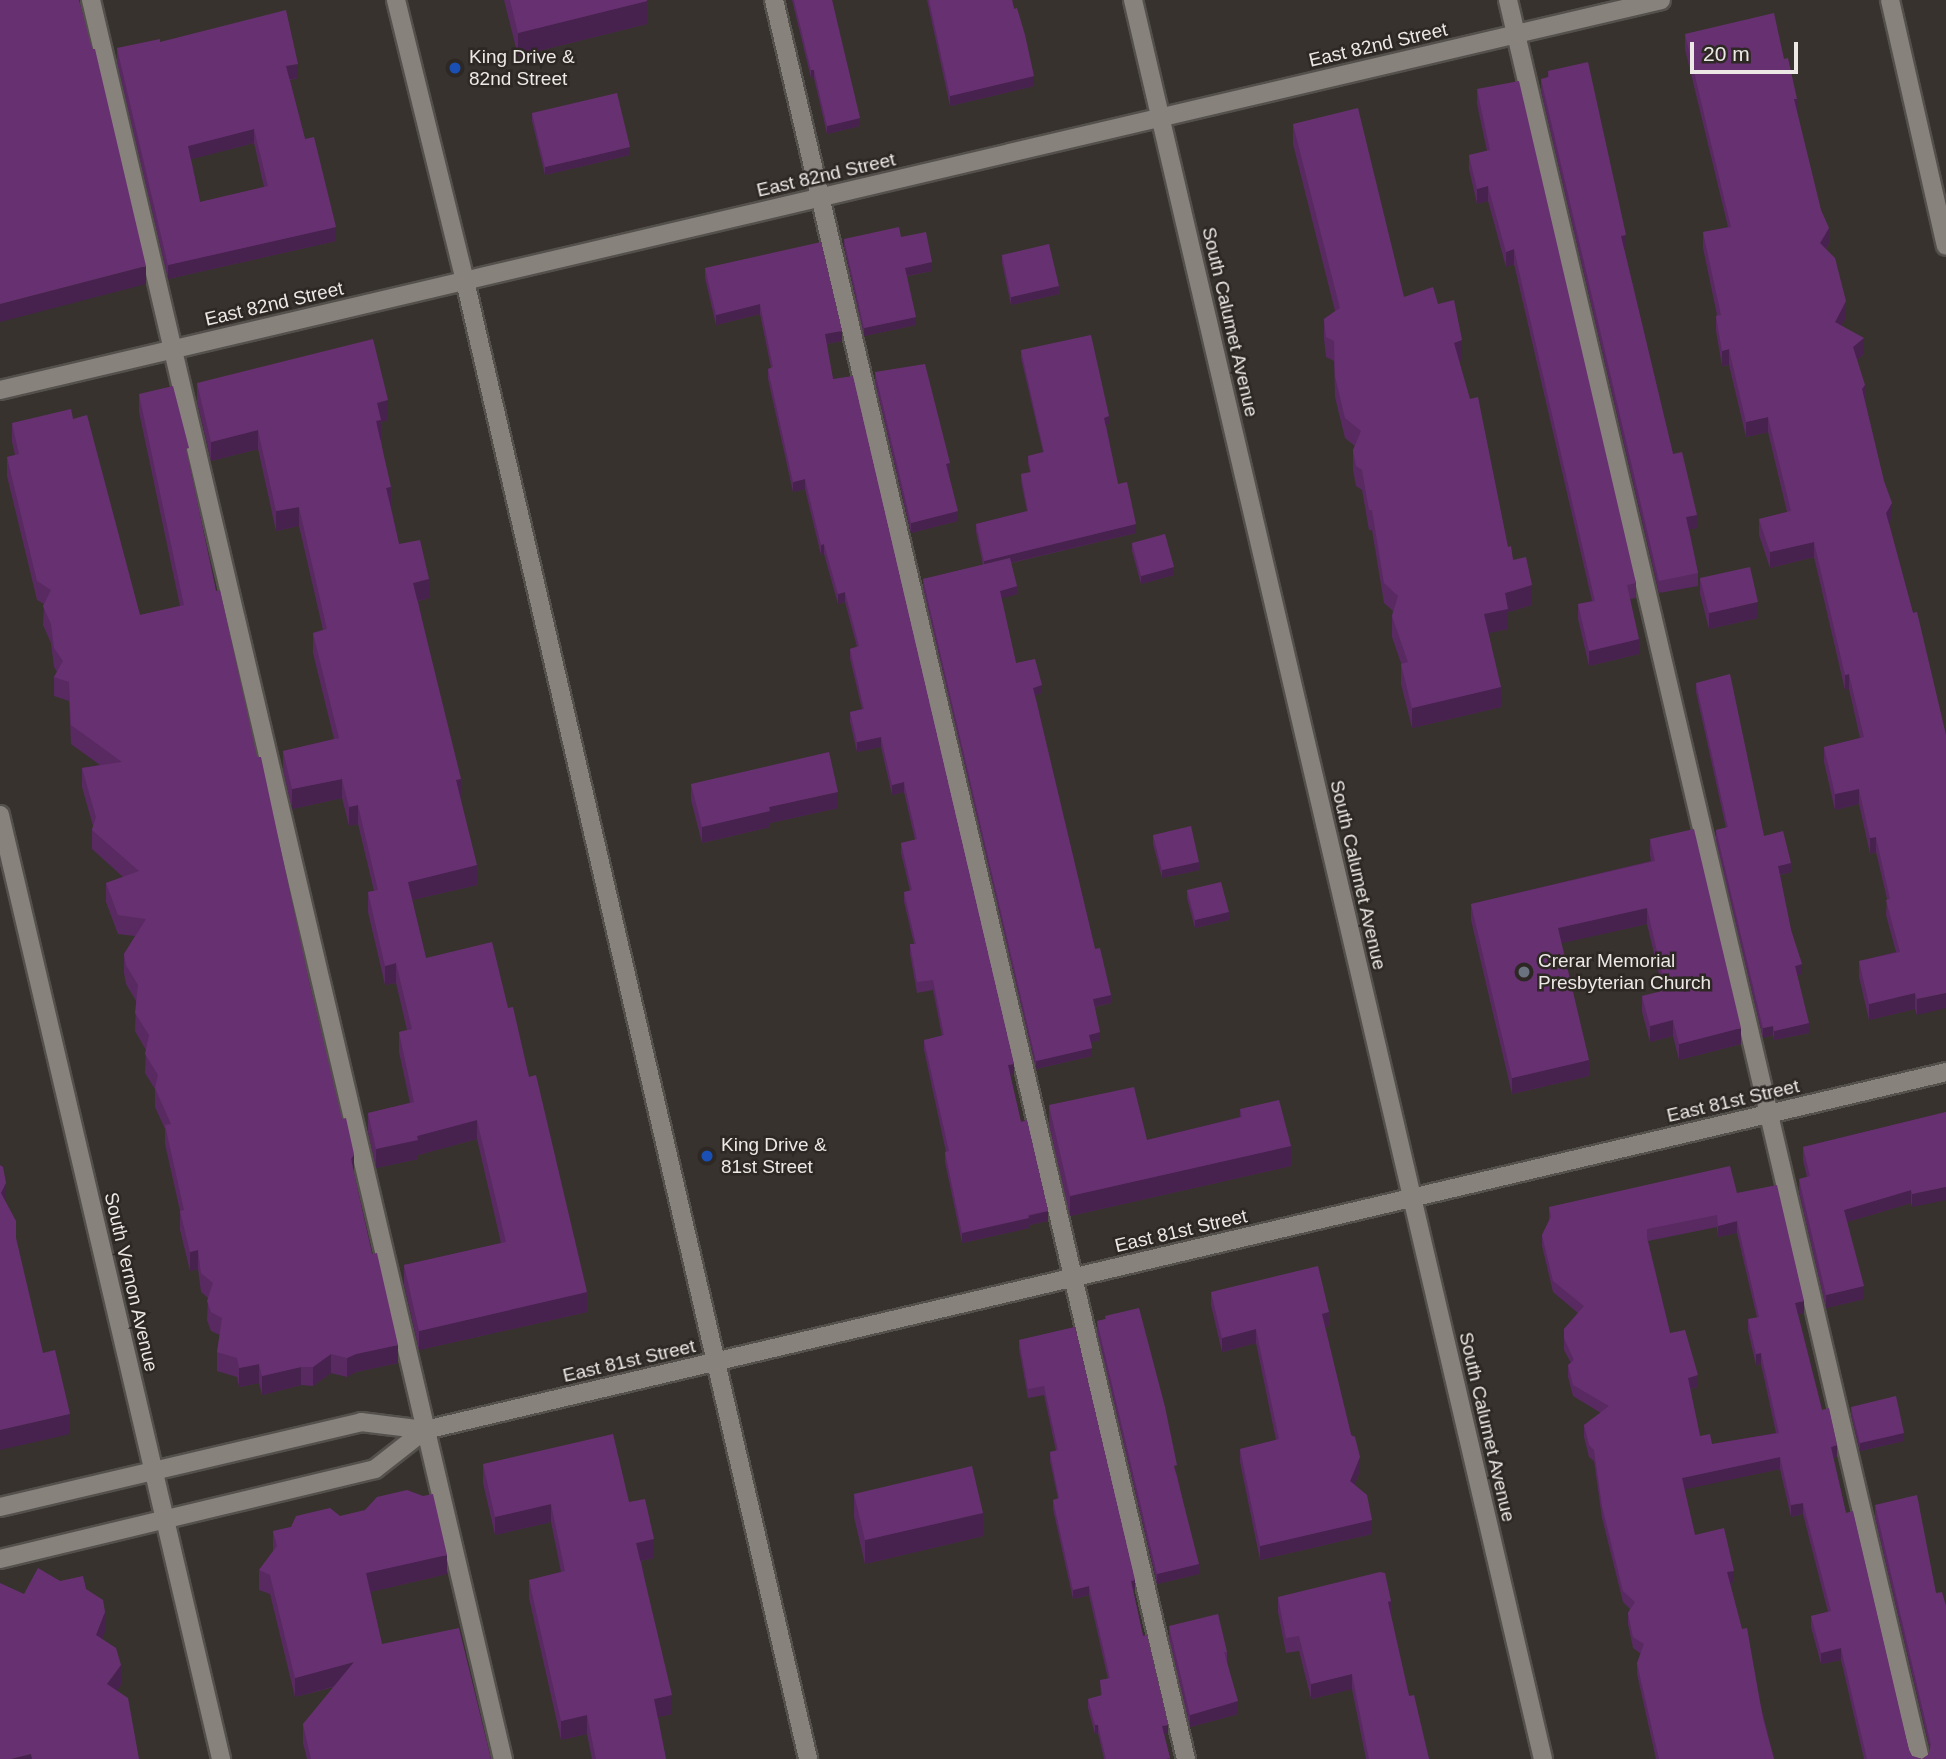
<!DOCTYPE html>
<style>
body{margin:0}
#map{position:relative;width:1946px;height:1759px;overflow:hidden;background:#37322e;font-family:Helvetica,sans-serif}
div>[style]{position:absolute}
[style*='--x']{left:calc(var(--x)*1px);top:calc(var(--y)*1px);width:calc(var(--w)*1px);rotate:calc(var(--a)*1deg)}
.roads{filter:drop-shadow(2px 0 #54504c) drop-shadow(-2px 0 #54504c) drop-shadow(0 2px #54504c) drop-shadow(0 -2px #54504c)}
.lane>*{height:18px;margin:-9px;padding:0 9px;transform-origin:9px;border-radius:9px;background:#88827d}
.street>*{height:18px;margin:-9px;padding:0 9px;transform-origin:9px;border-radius:9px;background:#88827d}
.secondary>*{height:18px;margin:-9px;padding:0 9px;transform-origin:9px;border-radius:9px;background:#88827d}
.wall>*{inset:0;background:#592a61}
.shaded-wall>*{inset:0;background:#48224f}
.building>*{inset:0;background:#673171}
.dots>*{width:19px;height:19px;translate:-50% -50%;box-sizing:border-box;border:4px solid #2d2824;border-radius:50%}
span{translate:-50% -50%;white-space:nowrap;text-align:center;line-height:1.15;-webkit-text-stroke:5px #2d2824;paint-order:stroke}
.street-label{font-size:19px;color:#ece8e6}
.poi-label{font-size:19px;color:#ece8e6}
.left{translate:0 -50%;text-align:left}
.scale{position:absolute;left:1690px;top:42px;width:108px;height:32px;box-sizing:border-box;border:4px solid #ece8e6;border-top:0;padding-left:9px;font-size:21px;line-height:24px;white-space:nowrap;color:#ece8e6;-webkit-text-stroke:5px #2d2824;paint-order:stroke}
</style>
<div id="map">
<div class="roads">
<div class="lane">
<div style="--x:91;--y:0;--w:1807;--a:76.82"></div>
<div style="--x:774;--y:0;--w:1807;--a:76.82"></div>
<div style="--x:1508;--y:0;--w:1807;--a:76.82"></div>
</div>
<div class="street">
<div style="--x:1133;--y:0;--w:1806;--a:76.88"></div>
<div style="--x:1890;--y:0;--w:252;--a:77.2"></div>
<div style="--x:0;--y:390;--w:1706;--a:-13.21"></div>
<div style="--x:0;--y:815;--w:970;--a:76.82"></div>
<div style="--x:0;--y:1507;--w:371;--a:-13.2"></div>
<div style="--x:361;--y:1422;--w:64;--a:7.1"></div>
<div style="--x:425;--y:1430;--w:1563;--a:-13.24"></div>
<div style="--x:0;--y:1559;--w:386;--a:-13.5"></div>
<div style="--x:375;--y:1469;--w:63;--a:-38"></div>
</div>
<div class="secondary">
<div style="--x:396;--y:0;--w:289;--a:76.2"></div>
<div style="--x:465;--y:281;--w:1517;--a:76.93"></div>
</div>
</div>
<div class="wall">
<div style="clip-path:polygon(504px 0,647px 0,647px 24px,518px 56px)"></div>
<div style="clip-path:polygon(792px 0,832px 0,860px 126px,827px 134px,814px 78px,811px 78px)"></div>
<div style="clip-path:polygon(927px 0,1012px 0,1034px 86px,950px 106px)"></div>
<div style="clip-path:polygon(1685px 34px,1797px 114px,1829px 244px,1826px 249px,1846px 317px,1841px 326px,1864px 354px,1857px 360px,1865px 401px,1892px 518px,1889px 523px,1913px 613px,1917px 612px,1917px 1015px,1915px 1009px,1869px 1020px,1859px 977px,1859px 961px,1896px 952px,1886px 915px,1887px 899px,1876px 852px,1870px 854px,1859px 804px,1835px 810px,1824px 762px,1824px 747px,1860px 738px,1849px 689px,1845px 690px,1814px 557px,1770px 568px,1759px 535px,1759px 519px,1787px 512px,1768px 432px,1746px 437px,1729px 365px,1722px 366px,1716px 331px,1716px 316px,1717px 315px,1703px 248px,1703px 232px,1728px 227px,1685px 49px)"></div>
<div style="clip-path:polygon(evenodd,160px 42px,298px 78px,290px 80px,305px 139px,336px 241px,168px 279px,117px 62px,117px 48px,160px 42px,254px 143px,264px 187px,200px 202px,191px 159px,254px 143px)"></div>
<div style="clip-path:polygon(1548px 71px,1626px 248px,1624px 248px,1673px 454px,1697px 528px,1689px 529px,1698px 573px,1698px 586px,1659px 593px,1541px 91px,1541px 79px,1548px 77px)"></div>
<div style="clip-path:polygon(1477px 89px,1636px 583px,1636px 598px,1630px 599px,1639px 654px,1589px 666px,1578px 619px,1578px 604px,1592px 601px,1514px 264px,1506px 267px,1488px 201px,1477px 204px,1469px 169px,1469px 155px,1487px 151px,1477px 104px)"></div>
<div style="clip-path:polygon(532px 113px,630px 155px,545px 175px,532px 121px)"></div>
<div style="clip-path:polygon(1293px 124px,1404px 297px,1438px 304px,1462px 360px,1459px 361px,1508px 547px,1532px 605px,1508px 612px,1508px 629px,1488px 633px,1501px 707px,1412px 728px,1401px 684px,1401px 663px,1392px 637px,1392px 616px,1393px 611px,1384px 603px,1372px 530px,1369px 530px,1362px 490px,1356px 486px,1353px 470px,1353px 450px,1355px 446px,1345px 438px,1335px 397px,1334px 361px,1326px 357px,1324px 339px,1324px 319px,1335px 311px,1293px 144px)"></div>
<div style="clip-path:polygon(901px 237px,932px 271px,907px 276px,916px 325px,864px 336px,844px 247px,844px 239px)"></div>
<div style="clip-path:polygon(1002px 255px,1059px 294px,1011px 305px,1002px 263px)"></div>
<div style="clip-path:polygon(705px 268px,842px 341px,826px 344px,833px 379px,1014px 1074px,1010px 1075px,1021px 1122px,1048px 1221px,1029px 1225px,1029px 1228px,962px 1243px,945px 1162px,945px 1152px,946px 1152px,924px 1050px,924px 1040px,942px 1036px,933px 990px,917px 993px,910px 954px,910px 944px,914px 944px,904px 902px,904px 892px,910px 891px,901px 853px,901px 843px,915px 840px,904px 792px,892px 795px,881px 747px,857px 752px,850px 722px,850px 712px,862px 709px,850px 659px,850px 649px,857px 647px,845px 602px,838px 604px,824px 554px,821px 555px,805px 489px,793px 492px,768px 379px,768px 369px,771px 368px,760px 314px,716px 325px,705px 278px)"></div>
<div style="clip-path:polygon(1021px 350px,1109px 424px,1106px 425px,1118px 484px,1136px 533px,1011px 563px,1017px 594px,1001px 598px,1016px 663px,1042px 693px,1035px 695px,1095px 949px,1111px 1003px,1095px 1007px,1100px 1040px,1091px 1042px,1092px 1056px,1036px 1069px,923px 587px,923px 579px,983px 565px,976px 532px,976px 524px,1027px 511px,1021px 482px,1021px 474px,1030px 472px,1028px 464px,1028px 456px,1043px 452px,1021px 358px)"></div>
<div style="clip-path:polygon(875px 372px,950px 473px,948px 473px,958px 521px,911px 533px,875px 382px)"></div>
<div style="clip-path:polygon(197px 383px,388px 420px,381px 422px,381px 440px,391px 507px,399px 544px,429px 598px,418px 601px,460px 798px,477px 885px,412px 900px,426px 958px,508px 1008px,529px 1077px,587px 1312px,419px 1350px,404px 1285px,404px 1265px,501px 1243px,477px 1139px,418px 1155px,418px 1159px,376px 1168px,368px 1132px,368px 1113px,410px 1103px,399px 1052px,399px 1032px,407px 1030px,396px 983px,385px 985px,368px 912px,368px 892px,374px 891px,358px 824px,349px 826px,342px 798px,292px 809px,283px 770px,283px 751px,334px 739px,313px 653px,313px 633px,323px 630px,299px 526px,276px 531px,258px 449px,211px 461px,197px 402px)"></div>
<div style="clip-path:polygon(139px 394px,189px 463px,216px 591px,398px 1363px,356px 1372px,347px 1377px,331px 1373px,313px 1386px,301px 1385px,262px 1395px,259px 1383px,239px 1387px,237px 1377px,217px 1371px,217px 1352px,220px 1335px,211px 1331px,207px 1320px,208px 1298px,201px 1292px,198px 1269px,190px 1271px,180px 1230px,180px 1211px,165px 1144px,165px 1129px,155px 1107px,155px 1089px,145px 1073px,146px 1050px,135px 1031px,136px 1001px,126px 984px,124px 973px,124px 954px,135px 936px,118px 934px,106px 902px,106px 883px,123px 877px,92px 849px,92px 830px,93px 826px,82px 787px,82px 768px,100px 765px,71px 744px,69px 701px,54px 696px,54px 677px,57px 672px,54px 667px,51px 643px,43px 625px,44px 604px,37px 600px,7px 476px,7px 457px,15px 455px,12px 442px,12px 423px,73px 419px,140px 615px,180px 606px,139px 412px)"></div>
<div style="clip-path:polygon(1132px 543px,1174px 575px,1141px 584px,1132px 551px)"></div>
<div style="clip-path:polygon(1700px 578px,1758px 618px,1709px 629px,1700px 594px)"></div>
<div style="clip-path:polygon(1696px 683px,1764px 836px,1791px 872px,1780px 875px,1791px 930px,1802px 974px,1797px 975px,1809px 1033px,1774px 1040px,1773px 1035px,1763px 1038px,1716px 840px,1716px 830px,1726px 828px,1696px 692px)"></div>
<div style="clip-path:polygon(691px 784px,838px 808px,770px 823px,770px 827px,702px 843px,691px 800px)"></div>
<div style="clip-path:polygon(1153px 835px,1199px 870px,1162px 878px,1153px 844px)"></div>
<div style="clip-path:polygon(1650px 839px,1741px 1044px,1679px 1060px,1673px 1036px,1650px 1042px,1642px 1012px,1642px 996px,1663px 991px,1647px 924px,1561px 943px,1589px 1076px,1512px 1094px,1471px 920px,1471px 904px,1651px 861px,1650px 855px)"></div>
<div style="clip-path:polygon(1187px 890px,1229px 920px,1195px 928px,1187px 898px)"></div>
<div style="clip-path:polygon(1049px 1105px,1147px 1140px,1240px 1117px,1240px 1109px,1291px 1166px,1070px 1216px,1049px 1125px)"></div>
<div style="clip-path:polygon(1946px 1112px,1912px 1207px,1911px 1203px,1847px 1222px,1864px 1299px,1826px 1308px,1799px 1192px,1799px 1179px,1807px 1177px,1803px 1160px,1803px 1147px)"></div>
<div style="clip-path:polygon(evenodd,1737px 1193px,1804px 1313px,1798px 1314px,1822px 1410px,1837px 1457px,1833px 1457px,1846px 1513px,1909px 1750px,1912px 1756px,1922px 1759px,1928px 1755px,1930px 1750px,1875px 1517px,1875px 1505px,1946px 1759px,1864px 1759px,1841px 1660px,1821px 1664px,1811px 1627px,1811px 1616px,1828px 1612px,1803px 1514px,1791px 1517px,1780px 1469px,1684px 1489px,1695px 1535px,1734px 1582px,1730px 1583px,1774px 1759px,1656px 1759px,1637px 1674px,1637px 1663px,1641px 1654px,1633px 1648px,1628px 1624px,1628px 1613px,1630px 1609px,1623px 1602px,1602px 1518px,1594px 1461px,1589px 1457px,1584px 1437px,1584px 1425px,1601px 1413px,1573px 1396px,1568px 1377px,1568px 1365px,1571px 1363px,1564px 1350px,1564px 1329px,1578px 1313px,1553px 1292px,1542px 1246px,1542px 1235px,1549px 1220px,1549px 1207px,1737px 1193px,1717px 1227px,1718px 1237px,1737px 1233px,1757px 1318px,1748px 1319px,1748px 1331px,1756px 1365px,1761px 1364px,1776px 1433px,1712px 1444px,1700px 1436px,1690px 1389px,1698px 1387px,1670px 1333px,1648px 1241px,1717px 1227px)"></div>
<div style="clip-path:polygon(1211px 1292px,1329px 1326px,1325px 1327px,1360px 1471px,1354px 1485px,1372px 1534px,1260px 1560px,1240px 1462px,1240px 1449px,1276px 1440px,1256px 1343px,1222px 1352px,1211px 1305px)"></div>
<div style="clip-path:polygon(1105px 1316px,1177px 1475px,1199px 1574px,1157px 1584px,1097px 1331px,1097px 1321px,1105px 1319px)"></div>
<div style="clip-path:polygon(1075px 1327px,1135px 1589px,1133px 1590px,1143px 1636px,1168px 1733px,1164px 1734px,1170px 1759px,1104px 1759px,1098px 1733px,1095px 1734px,1088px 1708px,1088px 1699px,1101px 1696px,1100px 1680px,1108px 1679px,1089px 1595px,1073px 1599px,1053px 1509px,1053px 1500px,1058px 1499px,1050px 1461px,1050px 1452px,1056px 1451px,1044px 1395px,1028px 1398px,1019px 1349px,1019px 1340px)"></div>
<div style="clip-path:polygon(1851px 1407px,1904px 1441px,1860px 1451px,1851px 1415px)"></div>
<div style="clip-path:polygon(483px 1464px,629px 1502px,654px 1558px,641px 1561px,672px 1714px,658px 1717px,666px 1759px,592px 1759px,587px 1734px,561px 1740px,529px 1598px,529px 1580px,561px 1572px,551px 1522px,495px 1535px,483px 1483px)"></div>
<div style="clip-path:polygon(854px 1494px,983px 1536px,865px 1564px,854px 1517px)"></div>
<div style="clip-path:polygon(340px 1516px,447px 1574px,370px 1592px,382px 1644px,491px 1759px,307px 1759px,303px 1743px,303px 1724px,334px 1687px,295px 1697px,270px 1594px,259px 1590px,259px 1570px,273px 1551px,273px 1531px)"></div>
<div style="clip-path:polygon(1278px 1597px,1391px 1616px,1409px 1696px,1429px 1759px,1366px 1759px,1352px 1689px,1311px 1699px,1299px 1651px,1286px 1653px,1278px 1612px)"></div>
<div style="clip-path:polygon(1169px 1626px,1227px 1652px,1227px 1662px,1238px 1714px,1190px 1727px,1169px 1638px)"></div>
</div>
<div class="shaded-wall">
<div style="clip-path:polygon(647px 1px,647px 24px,518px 56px,518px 33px)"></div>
<div style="clip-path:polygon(298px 64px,298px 78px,286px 80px,286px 66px)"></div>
<div style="clip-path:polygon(811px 70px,814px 70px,814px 78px,811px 78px)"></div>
<div style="clip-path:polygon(1034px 76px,1034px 86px,950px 106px,950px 96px)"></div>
<div style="clip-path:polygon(1794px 99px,1797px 99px,1797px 114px)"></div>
<div style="clip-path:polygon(860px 118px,860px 126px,827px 134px,827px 126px)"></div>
<div style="clip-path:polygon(254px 129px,254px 143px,188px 160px,188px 146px)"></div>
<div style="clip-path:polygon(630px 147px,630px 155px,545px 175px,545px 167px)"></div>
<div style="clip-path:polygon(1488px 186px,1488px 201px,1477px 204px,1477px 189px)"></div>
<div style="clip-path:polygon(336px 227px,336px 241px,168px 279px,168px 265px)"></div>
<div style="clip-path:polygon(1829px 228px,1829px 244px,1820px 258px,1820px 243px)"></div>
<div style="clip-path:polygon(1626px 235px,1626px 248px,1621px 249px,1621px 236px)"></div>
<div style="clip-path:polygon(1514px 249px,1514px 264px,1506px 267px,1506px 252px)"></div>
<div style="clip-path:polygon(932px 262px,932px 271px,905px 276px,905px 268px)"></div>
<div style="clip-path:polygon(146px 266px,146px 284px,0 322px,0 304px)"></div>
<div style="clip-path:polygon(1059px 286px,1059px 294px,1011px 305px,1011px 297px)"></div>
<div style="clip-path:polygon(1846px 301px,1846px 317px,1835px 338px,1835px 322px)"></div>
<div style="clip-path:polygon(760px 304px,760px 314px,716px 325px,716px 315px)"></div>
<div style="clip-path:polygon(916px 317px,916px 325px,864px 336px,864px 328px)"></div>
<div style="clip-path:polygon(842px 331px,842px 341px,825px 344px,825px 334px)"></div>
<div style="clip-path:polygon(1864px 338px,1864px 354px,1853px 363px,1853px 347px)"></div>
<div style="clip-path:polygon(1462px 340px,1462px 360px,1454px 363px,1454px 343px)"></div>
<div style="clip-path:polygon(1729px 349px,1729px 365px,1722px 366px,1722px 351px)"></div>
<div style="clip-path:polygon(1865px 385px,1865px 401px,1862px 389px)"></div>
<div style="clip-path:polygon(388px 400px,388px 420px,381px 422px,381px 440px,376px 441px,377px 403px)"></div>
<div style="clip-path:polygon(1109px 416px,1109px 424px,1104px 426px,1104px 418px)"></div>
<div style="clip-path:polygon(1768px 417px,1768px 432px,1746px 437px,1746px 422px)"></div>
<div style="clip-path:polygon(258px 430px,258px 449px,211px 461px,211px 442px)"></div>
<div style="clip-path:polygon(950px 463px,950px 473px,946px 474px,946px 464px)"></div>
<div style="clip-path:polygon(805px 479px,805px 489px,793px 492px,793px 482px)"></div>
<div style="clip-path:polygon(391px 487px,391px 507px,386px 488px)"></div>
<div style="clip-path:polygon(1892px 503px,1892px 518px,1886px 528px,1886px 513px)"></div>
<div style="clip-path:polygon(299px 507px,299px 526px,276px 531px,276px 511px)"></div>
<div style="clip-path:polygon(958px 511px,958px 521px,911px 533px,911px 523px)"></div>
<div style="clip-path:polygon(1697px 515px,1697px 528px,1686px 530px,1686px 517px)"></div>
<div style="clip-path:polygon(1136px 524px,1136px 533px,984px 569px,984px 561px)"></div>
<div style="clip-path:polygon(1814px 542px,1814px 557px,1770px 568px,1770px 552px)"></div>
<div style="clip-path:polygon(824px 544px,824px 554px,821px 555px,821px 545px)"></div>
<div style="clip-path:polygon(1174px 567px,1174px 575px,1141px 584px,1141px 576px)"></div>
<div style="clip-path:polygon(429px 579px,429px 598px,413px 602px,413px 583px)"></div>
<div style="clip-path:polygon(1532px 585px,1532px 605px,1508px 612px,1508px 629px,1484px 634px,1484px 614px,1505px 593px)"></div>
<div style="clip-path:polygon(1017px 586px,1017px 594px,1000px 599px,1000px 591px)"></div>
<div style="clip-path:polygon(845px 592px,845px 602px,838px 604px,838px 594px)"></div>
<div style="clip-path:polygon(1758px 602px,1758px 618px,1709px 629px,1709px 613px)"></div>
<div style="clip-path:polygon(1639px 639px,1639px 654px,1589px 666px,1589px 651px)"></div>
<div style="clip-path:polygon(1849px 674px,1849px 689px,1845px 690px,1845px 675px)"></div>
<div style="clip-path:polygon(1042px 685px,1042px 693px,1033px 696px,1033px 688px)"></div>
<div style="clip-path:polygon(1501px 687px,1501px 707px,1412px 728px,1412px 708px)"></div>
<div style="clip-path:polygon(881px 737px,881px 747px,857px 752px,857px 742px)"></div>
<div style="clip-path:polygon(342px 779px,342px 798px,292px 809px,292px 789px)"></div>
<div style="clip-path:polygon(461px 779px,461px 798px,456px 780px)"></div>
<div style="clip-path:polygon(904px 782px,904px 792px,892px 795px,892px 785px)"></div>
<div style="clip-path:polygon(1859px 789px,1859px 804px,1835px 810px,1835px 794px)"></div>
<div style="clip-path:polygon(838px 792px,838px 808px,770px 823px,770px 827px,702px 843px,702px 827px,769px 807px)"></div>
<div style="clip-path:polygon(358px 805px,358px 824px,349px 826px,349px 807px)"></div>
<div style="clip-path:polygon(1876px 837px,1876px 852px,1870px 854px,1870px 838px)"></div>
<div style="clip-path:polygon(1199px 862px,1199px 870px,1162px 878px,1162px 870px)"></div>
<div style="clip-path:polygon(1791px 863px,1791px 872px,1778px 875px,1778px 866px)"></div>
<div style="clip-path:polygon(477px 865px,477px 885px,408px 901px,408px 882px)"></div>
<div style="clip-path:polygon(1647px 908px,1647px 924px,1558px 944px,1558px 928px)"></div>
<div style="clip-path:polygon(1229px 912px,1229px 920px,1195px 928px,1195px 920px)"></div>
<div style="clip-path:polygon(396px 963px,396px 983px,385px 985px,385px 966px)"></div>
<div style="clip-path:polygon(1802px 964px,1802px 974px,1795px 976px,1795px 966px)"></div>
<div style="clip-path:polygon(1915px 993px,1915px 1009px,1869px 1020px,1869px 1004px)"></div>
<div style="clip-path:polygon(1946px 993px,1946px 1008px,1917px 1015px,1917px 999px)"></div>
<div style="clip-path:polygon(1111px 995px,1111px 1003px,1093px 1007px,1093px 999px)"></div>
<div style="clip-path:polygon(1673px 1020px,1673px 1036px,1650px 1042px,1650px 1026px)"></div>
<div style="clip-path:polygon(1809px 1023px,1809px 1033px,1774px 1040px,1774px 1031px)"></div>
<div style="clip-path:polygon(1773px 1026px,1773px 1035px,1763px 1038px,1763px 1028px)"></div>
<div style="clip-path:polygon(1741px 1028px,1741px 1044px,1679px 1060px,1679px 1044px)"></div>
<div style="clip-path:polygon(1100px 1032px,1100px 1040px,1089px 1043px,1089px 1035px)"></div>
<div style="clip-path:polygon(1092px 1048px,1092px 1056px,1036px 1069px,1036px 1061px)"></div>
<div style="clip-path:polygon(1589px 1060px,1589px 1076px,1512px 1094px,1512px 1078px)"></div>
<div style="clip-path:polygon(1014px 1064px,1014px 1074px,1008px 1075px,1008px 1065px)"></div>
<div style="clip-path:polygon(477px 1120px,477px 1139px,418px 1155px,418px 1159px,376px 1168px,376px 1149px,417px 1136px)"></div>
<div style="clip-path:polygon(1291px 1146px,1291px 1166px,1070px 1216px,1070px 1196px)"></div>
<div style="clip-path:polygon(354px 1154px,354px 1173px,351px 1159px)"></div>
<div style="clip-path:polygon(6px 1183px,6px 1203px,1px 1193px)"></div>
<div style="clip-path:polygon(1946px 1187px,1946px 1200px,1912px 1207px,1912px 1194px)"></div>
<div style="clip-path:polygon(1911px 1190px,1911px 1203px,1844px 1223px,1844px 1210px)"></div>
<div style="clip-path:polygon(1048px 1211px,1048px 1221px,1029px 1225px,1029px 1228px,962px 1243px,962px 1233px)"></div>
<div style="clip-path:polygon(1737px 1221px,1737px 1233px,1718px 1237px,1718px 1226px)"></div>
<div style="clip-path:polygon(198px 1250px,198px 1269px,190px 1271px,190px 1252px)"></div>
<div style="clip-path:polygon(1864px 1286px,1864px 1299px,1826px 1308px,1826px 1295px)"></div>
<div style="clip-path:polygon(587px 1292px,587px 1312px,419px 1350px,419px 1331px)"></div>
<div style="clip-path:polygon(1804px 1301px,1804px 1313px,1795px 1315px,1795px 1303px)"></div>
<div style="clip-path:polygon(1329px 1312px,1329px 1326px,1322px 1328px,1322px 1314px)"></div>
<div style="clip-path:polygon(1256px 1329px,1256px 1343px,1222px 1352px,1222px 1338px)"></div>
<div style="clip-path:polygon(398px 1345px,398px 1363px,356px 1372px,347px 1377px,347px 1358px,356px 1354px)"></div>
<div style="clip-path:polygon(1761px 1353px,1761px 1364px,1756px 1365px,1756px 1354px)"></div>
<div style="clip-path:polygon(331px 1354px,331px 1373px,313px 1386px,313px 1367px)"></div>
<div style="clip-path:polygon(259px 1364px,259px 1383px,239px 1387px,239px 1368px)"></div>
<div style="clip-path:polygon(301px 1367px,301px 1385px,262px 1395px,262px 1376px)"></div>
<div style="clip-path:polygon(1698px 1375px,1698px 1387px,1688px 1389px,1688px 1378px)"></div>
<div style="clip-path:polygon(70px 1414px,70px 1434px,0 1450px,0 1430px)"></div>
<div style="clip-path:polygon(1904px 1433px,1904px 1441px,1860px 1451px,1860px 1443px)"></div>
<div style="clip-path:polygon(1837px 1445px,1837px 1457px,1831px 1458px,1831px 1447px)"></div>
<div style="clip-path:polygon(1360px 1457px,1360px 1471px,1350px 1495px,1350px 1481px)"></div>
<div style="clip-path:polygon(1780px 1457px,1780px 1469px,1682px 1490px,1682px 1478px)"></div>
<div style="clip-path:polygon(1803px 1503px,1803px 1514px,1791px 1517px,1791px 1505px)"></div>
<div style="clip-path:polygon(551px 1504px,551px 1522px,495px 1535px,495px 1517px)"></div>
<div style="clip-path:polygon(983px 1513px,983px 1536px,865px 1564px,865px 1540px)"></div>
<div style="clip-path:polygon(1372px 1520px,1372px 1534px,1260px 1560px,1260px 1546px)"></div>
<div style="clip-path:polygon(654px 1539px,654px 1558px,636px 1562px,636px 1543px)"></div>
<div style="clip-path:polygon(447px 1555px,447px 1574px,366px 1593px,366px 1573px)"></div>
<div style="clip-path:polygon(1199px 1564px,1199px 1574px,1157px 1584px,1157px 1574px)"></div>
<div style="clip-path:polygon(1734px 1571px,1734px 1582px,1727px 1584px,1727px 1572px)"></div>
<div style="clip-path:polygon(1135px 1580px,1135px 1589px,1131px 1590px,1131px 1581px)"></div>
<div style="clip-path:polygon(1089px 1586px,1089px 1595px,1073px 1599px,1073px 1590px)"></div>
<div style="clip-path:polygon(1391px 1601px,1391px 1616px,1388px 1602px)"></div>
<div style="clip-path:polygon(105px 1612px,105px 1632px,96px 1655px,96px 1635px)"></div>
<div style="clip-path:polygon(1841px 1648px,1841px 1660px,1821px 1664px,1821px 1653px)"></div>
<div style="clip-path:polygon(354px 1662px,354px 1681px,295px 1697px,295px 1678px)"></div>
<div style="clip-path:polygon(121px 1665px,121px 1685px,107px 1704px,107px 1684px)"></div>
<div style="clip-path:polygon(1352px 1674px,1352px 1689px,1311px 1699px,1311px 1684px)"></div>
<div style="clip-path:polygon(672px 1695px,672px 1714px,654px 1718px,654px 1699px)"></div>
<div style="clip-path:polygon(1238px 1701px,1238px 1714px,1190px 1727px,1190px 1715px)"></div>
<div style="clip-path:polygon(587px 1715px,587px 1734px,561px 1740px,561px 1721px)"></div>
<div style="clip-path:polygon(1095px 1725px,1098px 1725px,1098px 1733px,1095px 1734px)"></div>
<div style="clip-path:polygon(1168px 1725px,1168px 1733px,1162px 1735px,1162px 1726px)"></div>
<div style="clip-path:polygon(31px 1754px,31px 1759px,11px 1759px)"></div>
</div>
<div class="building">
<div style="clip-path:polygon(0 0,79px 0,92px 49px,95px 49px,146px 266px,0 304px)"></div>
<div style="clip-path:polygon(510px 0,647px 0,647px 1px,518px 33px)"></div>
<div style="clip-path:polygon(794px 0,832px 0,860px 118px,827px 126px,814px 70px,811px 70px)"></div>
<div style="clip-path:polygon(929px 0,1012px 0,1014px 9px,1017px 8px,1025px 35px,1034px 76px,950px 96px)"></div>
<div style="clip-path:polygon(evenodd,286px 10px,298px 64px,286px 66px,305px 139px,314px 137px,336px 227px,168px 265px,117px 48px,160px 39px,160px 42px,286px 10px,254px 129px,268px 186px,200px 202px,188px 146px,254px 129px)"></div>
<div style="clip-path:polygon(1774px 13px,1784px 59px,1788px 58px,1797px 99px,1794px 99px,1821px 210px,1829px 228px,1820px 243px,1835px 258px,1846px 301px,1835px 322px,1864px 338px,1853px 347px,1865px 385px,1862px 389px,1884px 481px,1892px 503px,1886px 513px,1913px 613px,1917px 612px,1946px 735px,1946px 993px,1917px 999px,1915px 993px,1869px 1004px,1859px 961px,1900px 952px,1886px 900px,1890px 899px,1876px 837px,1870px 838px,1859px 789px,1835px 794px,1824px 747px,1864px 737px,1849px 674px,1845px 675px,1814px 542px,1770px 552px,1759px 519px,1791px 511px,1768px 417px,1746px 422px,1729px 349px,1722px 351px,1716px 316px,1721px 315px,1703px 232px,1731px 227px,1685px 34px)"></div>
<div style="clip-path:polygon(1588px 62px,1626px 235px,1621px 236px,1673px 454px,1682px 452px,1697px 515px,1686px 517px,1698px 573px,1659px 581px,1541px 79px,1549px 77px,1548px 71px)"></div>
<div style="clip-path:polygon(1519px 81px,1636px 583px,1627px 585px,1639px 639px,1589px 651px,1578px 604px,1595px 601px,1514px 249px,1506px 252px,1488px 186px,1477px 189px,1469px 155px,1490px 150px,1477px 89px)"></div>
<div style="clip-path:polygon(617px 93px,630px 147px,545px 167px,532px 113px)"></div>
<div style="clip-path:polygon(1358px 108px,1404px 297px,1433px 287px,1438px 304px,1454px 300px,1462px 340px,1454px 343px,1470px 399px,1478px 397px,1508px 547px,1511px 546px,1513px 560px,1526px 557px,1532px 585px,1505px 593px,1508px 609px,1484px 614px,1501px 687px,1412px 708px,1401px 664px,1408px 662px,1392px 616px,1398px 596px,1384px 583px,1372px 510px,1369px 510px,1362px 470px,1356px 466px,1353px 450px,1361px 431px,1345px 418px,1335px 376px,1334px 341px,1326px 337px,1324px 319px,1340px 308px,1293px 124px)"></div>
<div style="clip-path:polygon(899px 227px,901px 237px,926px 232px,932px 262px,905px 268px,916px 317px,864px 328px,844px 239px)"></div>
<div style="clip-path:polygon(821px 242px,842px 331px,825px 334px,833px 379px,853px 376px,1014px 1064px,1008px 1065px,1021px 1122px,1027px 1120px,1048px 1211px,1028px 1215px,1029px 1218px,962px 1233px,945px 1152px,949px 1151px,924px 1040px,944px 1035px,933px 980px,917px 982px,910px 944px,916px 944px,904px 892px,912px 890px,901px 843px,917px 839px,904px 782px,892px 785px,881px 737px,857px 742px,850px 712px,864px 709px,850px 649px,859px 646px,845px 592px,838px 594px,824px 544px,821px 545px,805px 479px,793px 482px,768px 369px,773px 367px,760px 304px,716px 315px,705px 268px)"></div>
<div style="clip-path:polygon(1049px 244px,1059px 286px,1011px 297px,1002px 255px)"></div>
<div style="clip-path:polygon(1091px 335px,1109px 416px,1104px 418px,1118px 484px,1127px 482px,1136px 524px,984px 561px,976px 524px,1028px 511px,1021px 474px,1031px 472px,1028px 456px,1044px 452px,1021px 350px)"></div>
<div style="clip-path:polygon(373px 339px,388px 400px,377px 403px,381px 420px,376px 421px,391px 487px,386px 488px,399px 544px,420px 540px,429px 579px,413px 583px,461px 779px,456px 780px,477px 865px,408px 882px,426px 958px,492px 942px,508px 1008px,513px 1007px,529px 1077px,536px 1075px,587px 1292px,419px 1331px,404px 1265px,506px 1242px,477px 1120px,417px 1136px,418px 1140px,376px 1149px,368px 1113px,414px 1102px,399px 1032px,412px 1029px,396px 963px,385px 966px,368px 892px,378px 890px,358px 805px,349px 807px,342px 779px,292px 789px,283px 751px,339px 738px,313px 633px,327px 629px,299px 507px,276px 511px,258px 430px,211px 442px,197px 383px)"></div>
<div style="clip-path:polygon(925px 364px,950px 463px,946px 464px,958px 511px,911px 523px,875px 372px)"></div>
<div style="clip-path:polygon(173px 386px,189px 448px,186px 449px,216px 591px,220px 590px,257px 757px,261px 757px,309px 981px,342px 1119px,346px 1118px,354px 1154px,351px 1159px,372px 1254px,377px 1253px,398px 1345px,356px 1354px,347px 1358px,331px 1354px,313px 1367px,301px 1367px,262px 1376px,259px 1364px,239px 1368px,237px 1358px,217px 1352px,222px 1318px,211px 1312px,207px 1301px,213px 1283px,201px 1273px,198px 1250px,190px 1252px,180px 1211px,184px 1210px,165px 1125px,171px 1124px,155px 1088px,158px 1075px,145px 1054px,149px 1035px,135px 1013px,138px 985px,126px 965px,124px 954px,146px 919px,118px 915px,106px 883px,139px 871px,92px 830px,96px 817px,82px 768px,122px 762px,71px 725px,69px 682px,54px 677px,63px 661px,54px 648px,51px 624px,43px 606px,51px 590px,37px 581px,7px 457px,19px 454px,12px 423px,71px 409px,73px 419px,87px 415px,140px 615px,184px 605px,139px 394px)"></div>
<div style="clip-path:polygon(1165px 534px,1174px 567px,1141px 576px,1132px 543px)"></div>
<div style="clip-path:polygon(1010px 558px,1017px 586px,1000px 591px,1016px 663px,1035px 659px,1042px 685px,1033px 688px,1095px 949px,1100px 948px,1111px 995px,1093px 999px,1100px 1032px,1089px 1035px,1092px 1048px,1036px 1061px,923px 579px)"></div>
<div style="clip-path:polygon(1750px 567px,1758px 602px,1709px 613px,1700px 578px)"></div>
<div style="clip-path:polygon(1730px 674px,1764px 836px,1783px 831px,1791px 863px,1778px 866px,1791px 930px,1802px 964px,1795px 966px,1809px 1023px,1774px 1031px,1773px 1026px,1763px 1028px,1716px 830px,1728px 827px,1696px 683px)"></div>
<div style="clip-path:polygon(829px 752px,838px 792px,769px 807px,770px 811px,702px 827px,691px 784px)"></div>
<div style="clip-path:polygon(1191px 826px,1199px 862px,1162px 870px,1153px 835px)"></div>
<div style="clip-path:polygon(1694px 829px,1741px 1028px,1679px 1044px,1673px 1020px,1650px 1026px,1642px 996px,1666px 990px,1647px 908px,1558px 928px,1589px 1060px,1512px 1078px,1471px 904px,1655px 861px,1650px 839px)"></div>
<div style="clip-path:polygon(1221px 882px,1229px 912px,1195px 920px,1187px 890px)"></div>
<div style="clip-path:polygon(1134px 1087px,1147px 1140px,1242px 1117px,1240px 1109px,1279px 1100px,1291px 1146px,1070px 1196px,1049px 1105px)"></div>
<div style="clip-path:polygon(1946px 1112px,1946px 1187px,1912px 1194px,1911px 1190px,1844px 1210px,1864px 1286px,1826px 1295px,1799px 1179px,1810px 1176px,1803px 1147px)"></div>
<div style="clip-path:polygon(0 1165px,3px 1167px,6px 1183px,1px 1193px,16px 1221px,16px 1238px,43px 1353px,55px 1350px,70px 1414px,0 1430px)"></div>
<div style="clip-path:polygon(evenodd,1730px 1166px,1737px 1193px,1777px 1185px,1804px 1301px,1795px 1303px,1822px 1410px,1829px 1408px,1837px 1445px,1831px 1447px,1846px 1513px,1853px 1511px,1909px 1750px,1912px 1756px,1922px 1759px,1928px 1755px,1931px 1745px,1875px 1505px,1917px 1495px,1936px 1593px,1942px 1592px,1946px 1606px,1946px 1759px,1867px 1759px,1841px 1648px,1821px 1653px,1811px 1616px,1831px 1611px,1803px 1503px,1791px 1505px,1780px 1457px,1682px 1478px,1695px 1535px,1724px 1528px,1734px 1571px,1727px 1572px,1742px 1629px,1747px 1628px,1763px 1719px,1774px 1759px,1659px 1759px,1637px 1663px,1644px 1644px,1633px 1637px,1628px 1613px,1635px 1602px,1623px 1591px,1602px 1506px,1594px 1450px,1589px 1445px,1584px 1425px,1609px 1406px,1573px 1385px,1568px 1365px,1574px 1360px,1564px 1338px,1564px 1329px,1584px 1306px,1553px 1281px,1542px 1235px,1551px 1217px,1549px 1207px,1730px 1166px,1717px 1215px,1718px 1226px,1737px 1221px,1759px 1317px,1748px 1319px,1756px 1354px,1761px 1353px,1779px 1433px,1712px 1444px,1710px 1434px,1700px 1436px,1688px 1378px,1698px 1375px,1685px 1330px,1670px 1333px,1647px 1238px,1647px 1229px,1717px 1215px)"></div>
<div style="clip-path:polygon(1318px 1266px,1329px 1312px,1322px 1314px,1351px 1435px,1355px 1437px,1360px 1457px,1350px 1481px,1367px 1495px,1372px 1520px,1260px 1546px,1240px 1449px,1279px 1439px,1256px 1329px,1222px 1338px,1211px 1292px)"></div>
<div style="clip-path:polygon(1139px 1308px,1165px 1407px,1177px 1465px,1174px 1466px,1199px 1564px,1157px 1574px,1097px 1321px,1106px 1319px,1105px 1316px)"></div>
<div style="clip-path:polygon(1075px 1327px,1135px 1580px,1131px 1581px,1143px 1636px,1147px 1635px,1168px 1725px,1162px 1726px,1170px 1758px,1165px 1759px,1106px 1759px,1098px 1725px,1095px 1725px,1088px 1699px,1102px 1695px,1100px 1680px,1110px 1678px,1089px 1586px,1073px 1590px,1053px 1500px,1059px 1498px,1050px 1452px,1058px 1450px,1044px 1386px,1028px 1389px,1019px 1340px)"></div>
<div style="clip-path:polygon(1896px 1396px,1904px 1433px,1860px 1443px,1851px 1407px)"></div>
<div style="clip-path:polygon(613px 1434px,629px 1502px,645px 1499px,654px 1539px,636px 1543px,672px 1695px,654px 1699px,666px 1759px,596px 1759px,587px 1715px,561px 1721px,529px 1580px,565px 1571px,551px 1504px,495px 1517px,483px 1464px)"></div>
<div style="clip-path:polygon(972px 1466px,983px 1513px,865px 1540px,854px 1494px)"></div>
<div style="clip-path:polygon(407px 1490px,423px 1496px,433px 1494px,447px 1555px,366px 1573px,382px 1644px,459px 1628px,491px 1759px,311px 1759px,303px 1724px,354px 1662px,295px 1678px,270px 1575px,259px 1570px,277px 1546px,273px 1531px,291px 1527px,296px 1516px,330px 1508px,340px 1516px,365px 1510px,377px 1497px)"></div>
<div style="clip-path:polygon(38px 1568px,60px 1581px,83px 1576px,86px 1589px,103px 1600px,105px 1612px,96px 1635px,116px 1648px,121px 1665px,107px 1684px,128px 1698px,139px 1759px,32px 1759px,31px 1754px,11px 1759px,0 1759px,0 1583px,24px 1594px)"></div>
<div style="clip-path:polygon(1380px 1572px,1385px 1573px,1391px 1601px,1388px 1602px,1409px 1696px,1414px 1695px,1429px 1759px,1369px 1759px,1352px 1674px,1311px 1684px,1299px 1636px,1286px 1638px,1278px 1597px)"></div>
<div style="clip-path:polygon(1218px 1614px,1227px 1652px,1224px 1652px,1238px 1701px,1190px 1715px,1169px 1626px)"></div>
</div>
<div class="dots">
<div style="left:455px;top:68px;background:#1a4fb4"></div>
<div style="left:1524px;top:972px;background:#6b7280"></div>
<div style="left:707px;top:1156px;background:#1a4fb4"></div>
</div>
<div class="street-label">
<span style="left:1378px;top:45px;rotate:-13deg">East 82nd Street</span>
<span style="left:826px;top:175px;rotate:-13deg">East 82nd Street</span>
<span style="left:274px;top:304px;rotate:-13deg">East 82nd Street</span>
<span style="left:1230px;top:322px;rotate:77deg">South Calumet Avenue</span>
<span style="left:1358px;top:875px;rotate:77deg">South Calumet Avenue</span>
<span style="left:1733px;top:1101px;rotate:-13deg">East 81st Street</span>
<span style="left:1181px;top:1231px;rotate:-13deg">East 81st Street</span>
<span style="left:131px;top:1282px;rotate:77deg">South Vernon Avenue</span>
<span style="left:629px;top:1361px;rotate:-13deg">East 81st Street</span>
<span style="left:1487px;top:1427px;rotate:77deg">South Calumet Avenue</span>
</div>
<div class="poi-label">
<span class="left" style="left:469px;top:68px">King Drive &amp;<br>82nd Street</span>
<span class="left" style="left:1538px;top:972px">Crerar Memorial<br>Presbyterian Church</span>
<span class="left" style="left:721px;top:1156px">King Drive &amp;<br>81st Street</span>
</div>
<div class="scale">20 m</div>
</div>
